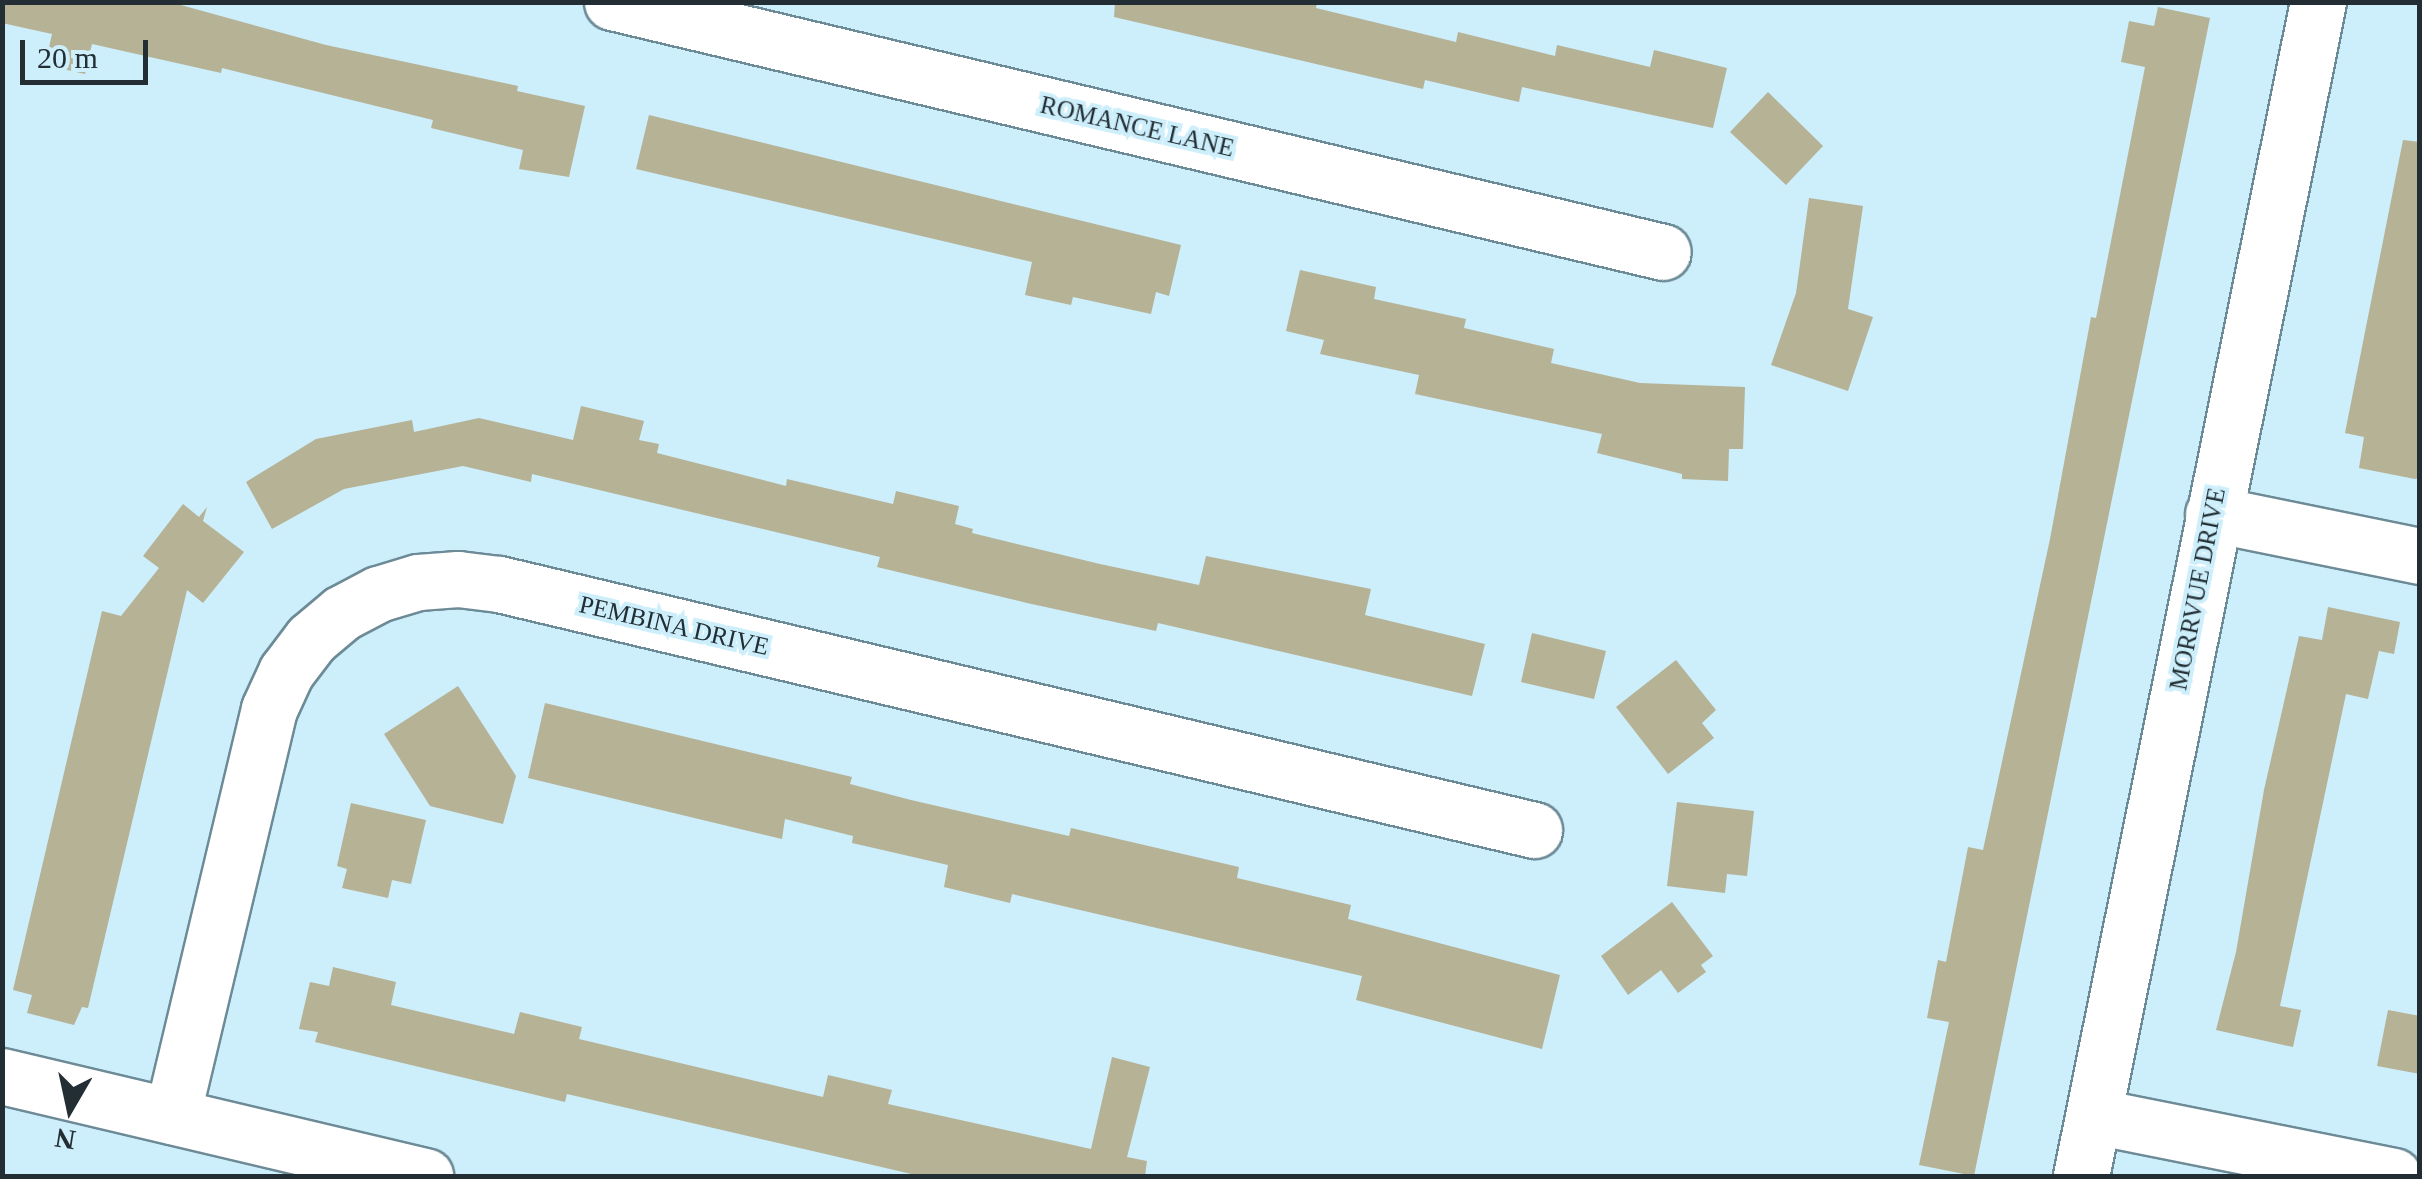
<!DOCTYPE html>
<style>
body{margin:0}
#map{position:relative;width:2422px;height:1179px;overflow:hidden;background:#cdeefb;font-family:Georgia,serif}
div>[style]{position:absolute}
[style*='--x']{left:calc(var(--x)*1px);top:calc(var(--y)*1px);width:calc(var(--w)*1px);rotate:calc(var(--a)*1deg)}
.building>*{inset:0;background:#b5b296}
.roads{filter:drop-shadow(2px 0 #6d8b97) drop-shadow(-2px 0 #6d8b97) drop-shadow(0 2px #6d8b97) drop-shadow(0 -2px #6d8b97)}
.minor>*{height:55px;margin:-27.5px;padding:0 27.5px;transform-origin:27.5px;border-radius:27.5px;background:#fff}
span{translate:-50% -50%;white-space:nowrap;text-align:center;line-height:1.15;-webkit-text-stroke:8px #cdeefb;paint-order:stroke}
.street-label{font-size:25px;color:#222e33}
.frame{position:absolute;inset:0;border:5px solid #222e33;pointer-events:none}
.north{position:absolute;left:20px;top:1059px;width:100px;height:100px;-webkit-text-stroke:8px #cdeefb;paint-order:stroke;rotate:189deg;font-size:28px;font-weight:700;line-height:40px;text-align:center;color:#222e33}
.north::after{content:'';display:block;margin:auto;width:35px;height:45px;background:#222e33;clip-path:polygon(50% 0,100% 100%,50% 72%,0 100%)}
.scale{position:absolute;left:20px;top:40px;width:128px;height:45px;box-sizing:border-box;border:5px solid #222e33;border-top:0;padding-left:12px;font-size:30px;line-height:35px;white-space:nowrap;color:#222e33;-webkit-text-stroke:8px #cdeefb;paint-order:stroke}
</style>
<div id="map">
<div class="building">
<div style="clip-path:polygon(2px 2px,170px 2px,326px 45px,518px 86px,517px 91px,585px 106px,569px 177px,519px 169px,523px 150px,431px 128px,433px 120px,222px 68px,221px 73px,92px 44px,85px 74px,45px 65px,52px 34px,2px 23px)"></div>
<div style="clip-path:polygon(1115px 2px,1317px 2px,1316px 8px,1456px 42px,1458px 32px,1555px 56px,1557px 45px,1650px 67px,1654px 50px,1727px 68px,1713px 128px,1522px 87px,1519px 102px,1425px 80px,1423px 89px,1114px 17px)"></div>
<div style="clip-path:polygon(2158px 7px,2210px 18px,1974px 1176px,1919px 1165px,1949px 1022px,1927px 1018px,1938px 960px,1946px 962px,1968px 847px,1983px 850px,2050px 539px,2091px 317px,2096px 318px,2145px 67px,2121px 62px,2129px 21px,2154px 26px)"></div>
<div style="clip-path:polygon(1768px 92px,1823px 146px,1786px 185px,1730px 132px)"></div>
<div style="clip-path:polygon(649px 115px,1181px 245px,1169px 296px,1156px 292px,1151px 314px,1073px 297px,1071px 305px,1025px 295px,1032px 262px,636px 169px)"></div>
<div style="clip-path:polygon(2403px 140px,2420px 142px,2420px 478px,2415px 479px,2359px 468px,2364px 437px,2345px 433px)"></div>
<div style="clip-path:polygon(1809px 198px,1863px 206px,1848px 309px,1873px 317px,1848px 391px,1771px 365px,1796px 293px)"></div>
<div style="clip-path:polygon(1300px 270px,1376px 287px,1374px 299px,1466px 319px,1464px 328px,1554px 349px,1551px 363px,1640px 383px,1745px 387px,1743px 449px,1729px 449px,1728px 481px,1682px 479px,1682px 474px,1597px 453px,1602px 434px,1415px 394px,1419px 375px,1320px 354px,1324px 340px,1286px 331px)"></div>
<div style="clip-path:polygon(581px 406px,644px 421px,639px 440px,659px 444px,657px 453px,786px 486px,787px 479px,893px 504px,896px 491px,959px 506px,955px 524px,973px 529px,972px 533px,1100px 564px,1199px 585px,1206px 556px,1371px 589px,1365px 615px,1485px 644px,1472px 696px,1158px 623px,1156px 631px,1027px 603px,877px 567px,880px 557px,532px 474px,531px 482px,463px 466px,344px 489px,272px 529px,246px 482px,316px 439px,412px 420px,414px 432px,479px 418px,573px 440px)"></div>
<div style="clip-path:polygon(183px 504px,199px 517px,207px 507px,203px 521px,244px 552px,203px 603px,187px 590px,88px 1008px,82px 1007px,74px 1025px,27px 1013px,32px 995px,13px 990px,102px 611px,121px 616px,159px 568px,143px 556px)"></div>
<div style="clip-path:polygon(2328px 607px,2400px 622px,2394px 654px,2379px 651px,2368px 699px,2346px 694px,2280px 1006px,2301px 1010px,2293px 1047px,2216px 1030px,2236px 952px,2264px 790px,2299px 636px,2322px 640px)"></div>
<div style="clip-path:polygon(1532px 633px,1606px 651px,1594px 699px,1521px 682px)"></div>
<div style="clip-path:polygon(1676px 660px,1716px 710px,1702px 723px,1714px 738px,1668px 774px,1616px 707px)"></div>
<div style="clip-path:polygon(458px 686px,516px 776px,503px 824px,430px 806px,384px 734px)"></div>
<div style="clip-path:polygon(545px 703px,852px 777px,850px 784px,911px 800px,1069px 836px,1071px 828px,1239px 867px,1237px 878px,1351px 905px,1348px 919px,1560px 975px,1542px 1049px,1356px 1000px,1362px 976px,1012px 894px,1010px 903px,944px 887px,948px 865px,852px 843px,853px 836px,785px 819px,782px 839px,528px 778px)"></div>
<div style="clip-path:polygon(1677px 802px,1754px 811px,1747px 876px,1727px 874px,1725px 893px,1667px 886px)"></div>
<div style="clip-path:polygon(351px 803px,426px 820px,411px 884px,392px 880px,388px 898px,342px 888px,347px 869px,337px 866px)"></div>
<div style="clip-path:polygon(1672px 902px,1713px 956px,1701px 965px,1706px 972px,1678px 993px,1661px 970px,1628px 995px,1601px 956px)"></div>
<div style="clip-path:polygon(333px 967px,396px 982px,391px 1005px,514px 1034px,520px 1012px,582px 1027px,579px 1039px,823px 1097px,828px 1075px,892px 1090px,888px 1104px,1091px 1149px,1112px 1057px,1150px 1067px,1127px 1157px,1147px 1161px,1145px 1176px,920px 1176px,567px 1094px,565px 1102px,315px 1042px,318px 1032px,299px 1029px,310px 982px,329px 986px)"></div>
<div style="clip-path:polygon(2388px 1010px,2420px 1016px,2420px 1074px,2377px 1066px)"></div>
</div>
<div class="roads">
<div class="minor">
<div style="--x:612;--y:2;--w:1080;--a:13.38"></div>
<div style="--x:2213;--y:514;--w:211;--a:11.5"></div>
<div style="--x:2;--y:1076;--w:435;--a:13.3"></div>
<div style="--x:172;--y:1116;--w:418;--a:-76.6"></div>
<div style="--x:269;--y:709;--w:41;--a:-65.3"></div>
<div style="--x:286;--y:672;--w:41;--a:-52.9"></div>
<div style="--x:311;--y:639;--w:40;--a:-40"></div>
<div style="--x:342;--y:613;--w:41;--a:-27.8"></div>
<div style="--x:378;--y:594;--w:42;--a:-16.7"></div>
<div style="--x:418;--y:582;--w:40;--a:-4.3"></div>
<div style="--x:458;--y:579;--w:41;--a:7"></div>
<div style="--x:499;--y:584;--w:1064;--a:13.37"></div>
<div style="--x:2094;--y:1116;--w:305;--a:11.3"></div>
<div style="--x:2081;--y:1176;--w:1198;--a:-78.59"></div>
</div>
</div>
<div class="street-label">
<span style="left:1137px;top:127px;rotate:13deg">ROMANCE LANE</span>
<span style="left:2198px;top:589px;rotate:-79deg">MORRVUE DRIVE</span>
<span style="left:674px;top:626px;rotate:13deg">PEMBINA DRIVE</span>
</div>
<div class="frame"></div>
<div class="north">N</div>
<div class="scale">20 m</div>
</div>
